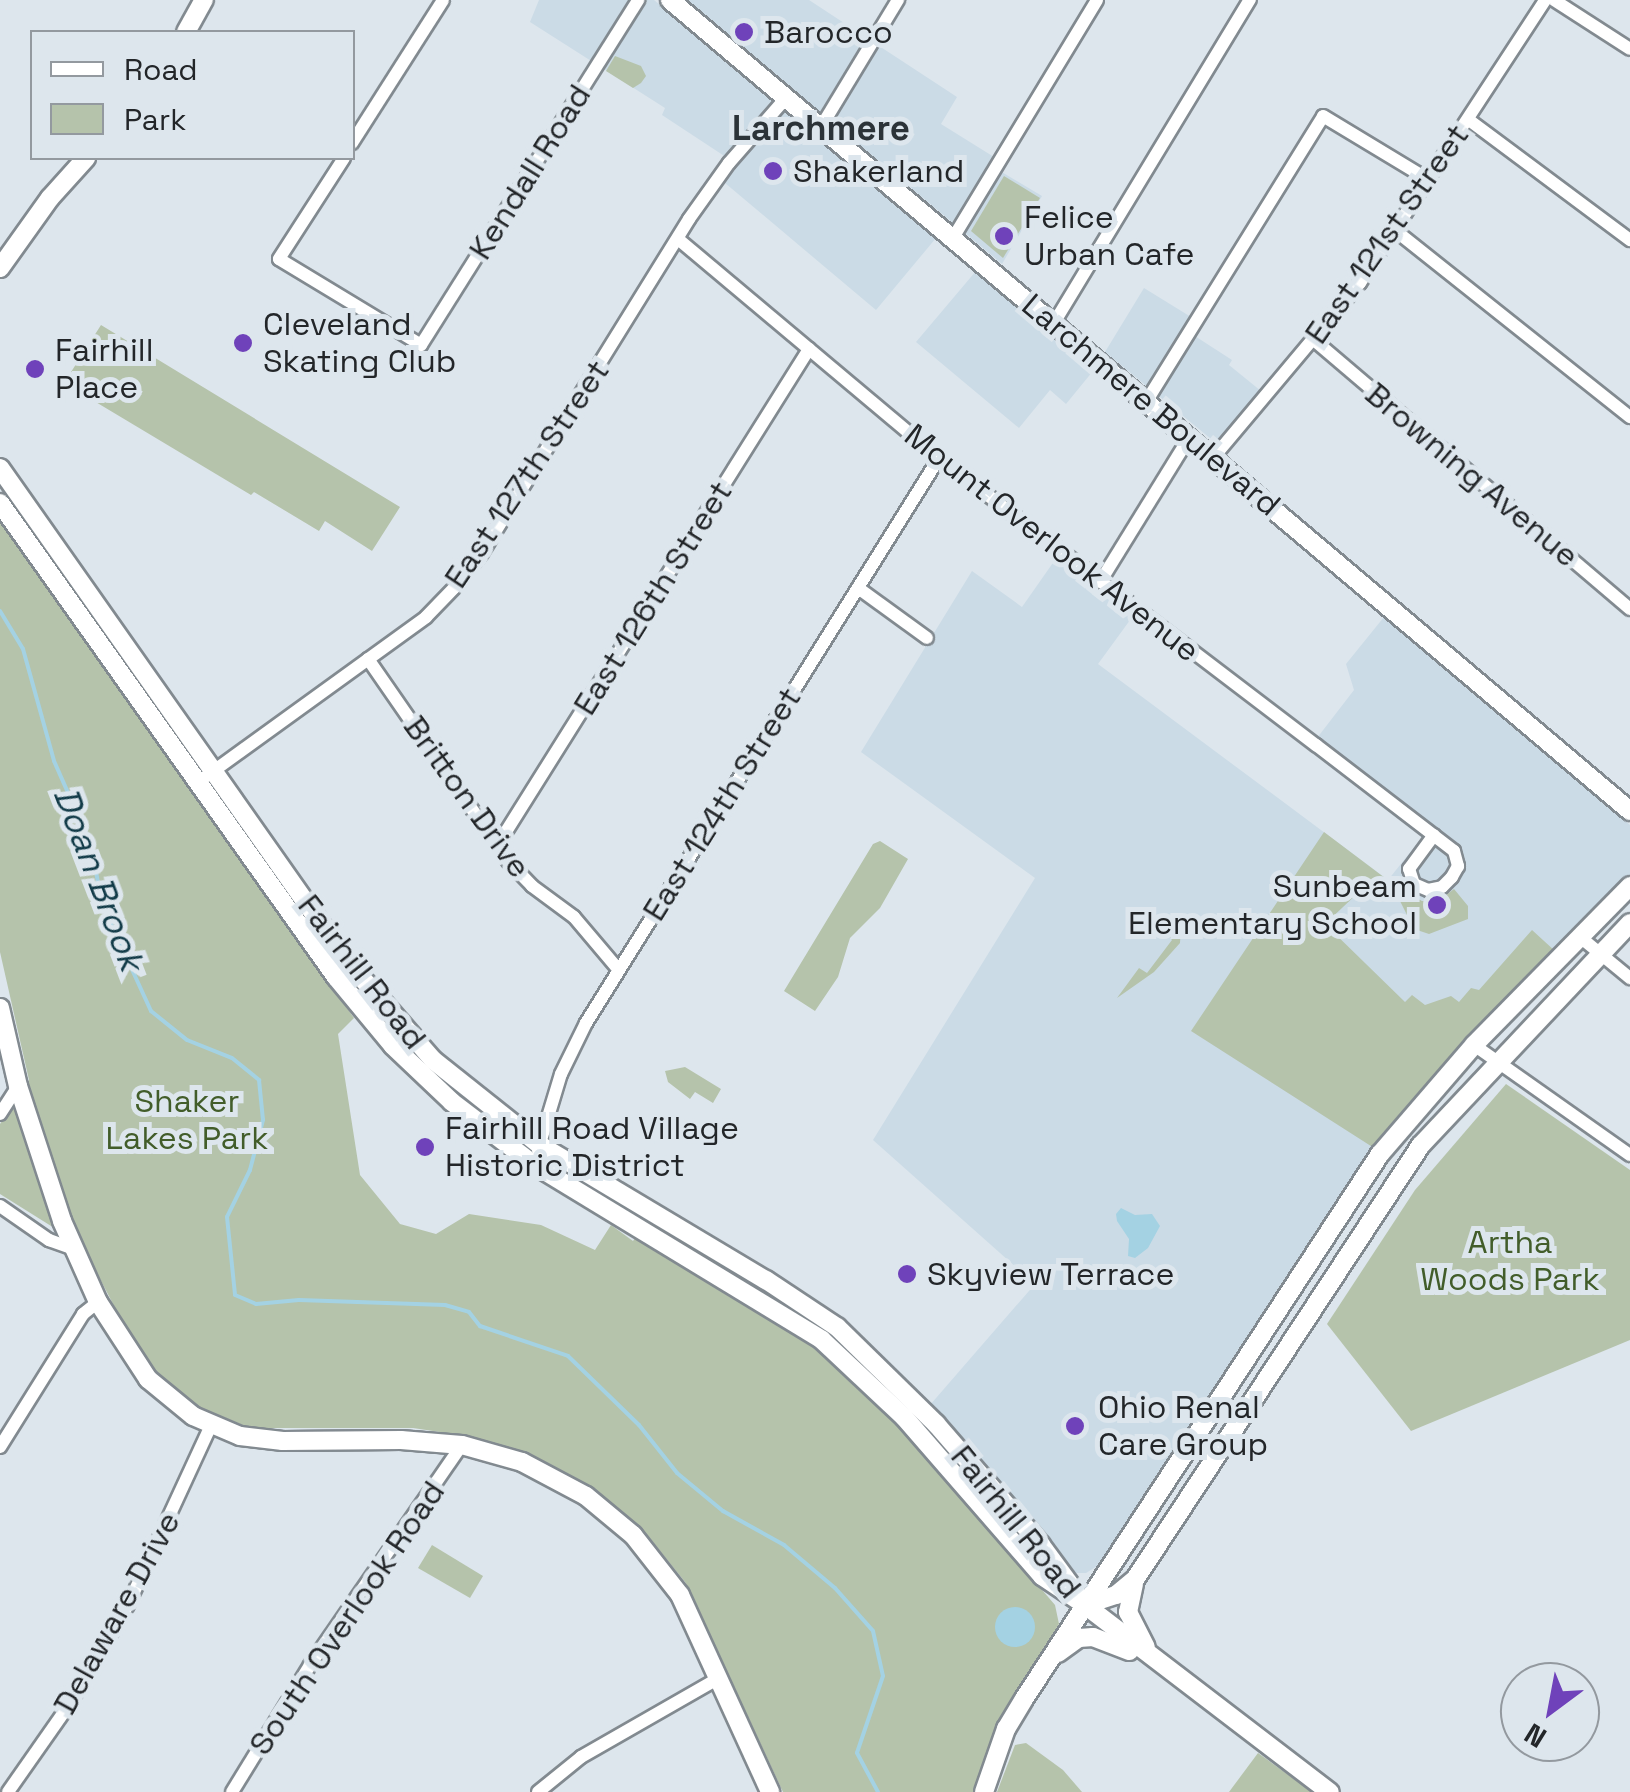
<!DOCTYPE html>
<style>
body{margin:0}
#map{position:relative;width:1630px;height:1792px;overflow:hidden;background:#dde6ed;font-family:"Space Grotesk",sans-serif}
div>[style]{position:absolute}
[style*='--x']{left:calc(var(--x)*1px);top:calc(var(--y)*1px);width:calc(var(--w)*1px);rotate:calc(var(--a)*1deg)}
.built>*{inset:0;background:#cbdbe6}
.green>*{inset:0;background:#b5c3ab}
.water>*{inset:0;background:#a4d2e3}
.round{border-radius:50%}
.stream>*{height:4px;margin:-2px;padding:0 2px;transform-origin:2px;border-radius:2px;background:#a4d2e3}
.roads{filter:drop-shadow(2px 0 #828a90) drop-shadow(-2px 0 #828a90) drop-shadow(0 2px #828a90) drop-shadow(0 -2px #828a90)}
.street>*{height:12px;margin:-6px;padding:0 6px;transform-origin:6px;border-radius:6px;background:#fff}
.secondary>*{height:18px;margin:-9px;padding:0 9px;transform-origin:9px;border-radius:9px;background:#fff}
.dots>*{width:28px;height:28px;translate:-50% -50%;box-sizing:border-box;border:5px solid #dde6ed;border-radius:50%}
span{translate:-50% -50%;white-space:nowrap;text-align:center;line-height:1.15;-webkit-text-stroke:10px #dde6ed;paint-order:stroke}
.poi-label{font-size:32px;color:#232629}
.left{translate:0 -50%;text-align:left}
.right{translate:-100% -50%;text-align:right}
.street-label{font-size:32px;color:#232629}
.park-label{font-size:32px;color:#425d2a}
.neighbourhood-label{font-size:35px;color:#2c3338;font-weight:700}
.water-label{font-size:35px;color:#123b48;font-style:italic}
.legend{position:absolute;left:30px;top:30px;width:325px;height:130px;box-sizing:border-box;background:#dde6ed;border:2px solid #93999f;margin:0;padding:12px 18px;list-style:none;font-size:30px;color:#232629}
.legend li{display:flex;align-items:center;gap:20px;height:50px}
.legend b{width:50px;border:2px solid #93999f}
.north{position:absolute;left:1500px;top:1662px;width:100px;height:100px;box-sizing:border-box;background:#dde6ed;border:2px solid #93999f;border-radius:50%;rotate:212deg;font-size:28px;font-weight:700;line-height:40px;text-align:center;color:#232629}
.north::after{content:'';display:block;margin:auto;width:35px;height:45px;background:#6f42ba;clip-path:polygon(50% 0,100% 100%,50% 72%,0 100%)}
</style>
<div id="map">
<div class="built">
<div style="clip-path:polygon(539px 0,654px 0,936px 238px,876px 310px,725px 183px,738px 165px,662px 115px,665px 108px,530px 22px)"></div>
<div style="clip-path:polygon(686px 0,809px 0,957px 97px,941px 124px,994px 157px,990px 165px,1042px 196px,1002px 264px)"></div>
<div style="clip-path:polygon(976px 271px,1093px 371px,1066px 404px,1050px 390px,1019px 428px,916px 342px)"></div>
<div style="clip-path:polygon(1144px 288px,1191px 317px,1184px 329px,1232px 360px,1229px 365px,1261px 391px,1216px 443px,1105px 352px)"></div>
<div style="clip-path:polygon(1057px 557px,1133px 616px,1098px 664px,1388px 880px,1432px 825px,1317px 738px,1354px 690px,1346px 664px,1384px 617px,1630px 825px,1630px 875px,1401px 1114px,1102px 1563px,1086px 1573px,1076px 1573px,1068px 1566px,930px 1405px,1035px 1284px,873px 1140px,1035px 878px,861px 752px,972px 571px,1022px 607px)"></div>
</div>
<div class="green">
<div style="clip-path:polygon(615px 56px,641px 66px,646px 76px,641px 83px,633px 88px,606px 71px)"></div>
<div style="clip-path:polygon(1004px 176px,1040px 198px,1003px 258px,971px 231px)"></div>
<div style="clip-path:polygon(101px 325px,400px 507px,372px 551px,325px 521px,319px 531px,254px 492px,251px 495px,64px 383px)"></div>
<div style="clip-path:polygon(0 516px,354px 1018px,338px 1034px,360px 1175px,400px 1224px,436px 1234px,469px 1214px,541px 1225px,595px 1250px,611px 1225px,633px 1241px,637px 1235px,796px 1331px,840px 1366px,904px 1429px,1055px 1605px,1059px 1624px,1004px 1711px,974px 1792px,783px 1792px,685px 1582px,644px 1531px,614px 1506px,551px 1465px,473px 1437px,413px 1428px,250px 1428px,189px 1403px,141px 1358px,83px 1246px,0 1194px,0 1124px,29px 1080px,0 952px)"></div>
<div style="clip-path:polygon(1324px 832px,1389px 881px,1360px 891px,1325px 924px,1405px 1002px,1412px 995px,1425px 1005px,1451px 996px,1459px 1002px,1471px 988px,1479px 990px,1532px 930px,1555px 951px,1433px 1078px,1374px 1148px,1191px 1031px)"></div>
<div style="clip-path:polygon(880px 841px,908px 859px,880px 908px,850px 938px,838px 977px,815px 1011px,784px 991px,873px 844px)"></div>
<div style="clip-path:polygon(1454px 889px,1468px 906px,1468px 919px,1429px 934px,1414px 929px,1399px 899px,1405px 892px,1422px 901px,1437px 902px)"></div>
<div style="clip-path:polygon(1172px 924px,1181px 927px,1180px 943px,1154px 972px,1117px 998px,1139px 968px,1147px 973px,1172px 940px,1166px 933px)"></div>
<div style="clip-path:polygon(685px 1067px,721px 1089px,713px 1103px,695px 1092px,690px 1099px,668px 1082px,665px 1071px)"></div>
<div style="clip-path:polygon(1506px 1084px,1630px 1170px,1630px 1340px,1411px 1431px,1327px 1324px,1415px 1190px)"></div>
<div style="clip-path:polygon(549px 1158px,785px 1297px,782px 1302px,546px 1163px)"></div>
<div style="clip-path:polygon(432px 1545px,483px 1576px,470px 1598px,418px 1568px)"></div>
<div style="clip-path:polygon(1026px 1743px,1063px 1770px,1082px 1792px,997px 1792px,1015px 1745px)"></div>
<div style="clip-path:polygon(1258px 1753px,1312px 1792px,1229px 1792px)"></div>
</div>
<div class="water">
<div style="clip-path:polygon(1121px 1208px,1135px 1215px,1152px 1214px,1160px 1226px,1148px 1248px,1135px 1258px,1128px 1256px,1129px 1239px,1117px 1221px,1116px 1214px)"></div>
<div class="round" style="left:995px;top:1607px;width:40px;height:40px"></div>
</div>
<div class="stream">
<div style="--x:0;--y:611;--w:44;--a:58.8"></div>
<div style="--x:23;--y:649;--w:116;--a:74.5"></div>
<div style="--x:54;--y:761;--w:92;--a:66.2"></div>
<div style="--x:91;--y:845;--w:60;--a:79.4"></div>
<div style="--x:102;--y:904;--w:118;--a:65.4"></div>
<div style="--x:151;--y:1011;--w:46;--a:38.9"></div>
<div style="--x:187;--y:1040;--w:48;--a:21.8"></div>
<div style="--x:232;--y:1058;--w:35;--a:39"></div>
<div style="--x:259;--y:1080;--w:40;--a:84.3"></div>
<div style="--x:263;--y:1120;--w:52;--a:104.6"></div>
<div style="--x:250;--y:1170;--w:52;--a:116.1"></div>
<div style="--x:227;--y:1217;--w:78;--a:84.1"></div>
<div style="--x:235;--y:1295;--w:23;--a:23"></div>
<div style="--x:256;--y:1304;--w:43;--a:-5.3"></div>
<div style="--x:299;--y:1300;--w:146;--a:2"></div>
<div style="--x:445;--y:1305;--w:25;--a:16"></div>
<div style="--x:469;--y:1312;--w:18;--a:52"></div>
<div style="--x:480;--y:1326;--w:93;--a:18.8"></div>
<div style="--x:568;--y:1356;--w:99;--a:44.2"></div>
<div style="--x:639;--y:1425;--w:61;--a:51.6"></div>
<div style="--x:677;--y:1473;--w:60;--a:39.6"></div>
<div style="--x:723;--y:1511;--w:70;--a:29.1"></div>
<div style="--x:784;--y:1545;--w:67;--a:40.1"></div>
<div style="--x:835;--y:1588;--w:57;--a:48.5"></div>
<div style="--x:873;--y:1631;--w:46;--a:77.5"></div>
<div style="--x:883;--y:1676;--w:81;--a:108.7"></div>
<div style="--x:857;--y:1753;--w:44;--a:61.7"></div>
</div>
<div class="roads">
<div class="street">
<div style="--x:1554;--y:0;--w:90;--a:32.8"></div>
<div style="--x:1469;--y:120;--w:201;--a:36.7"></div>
<div style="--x:821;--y:127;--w:149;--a:-58.8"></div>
<div style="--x:352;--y:143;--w:169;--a:-57.5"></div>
<div style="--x:344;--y:158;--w:120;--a:122.8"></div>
<div style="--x:279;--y:259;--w:166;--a:31.2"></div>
<div style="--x:421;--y:345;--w:408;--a:-57.8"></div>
<div style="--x:1396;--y:231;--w:299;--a:38.5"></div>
<div style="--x:953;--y:238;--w:278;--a:-58.8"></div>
<div style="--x:678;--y:239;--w:341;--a:40"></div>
<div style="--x:939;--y:458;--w:474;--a:37.3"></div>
<div style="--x:1316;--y:745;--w:174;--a:37.5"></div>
<div style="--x:1454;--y:851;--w:16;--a:75"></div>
<div style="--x:1458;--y:866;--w:13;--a:119"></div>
<div style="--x:1452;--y:877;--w:14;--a:135"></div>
<div style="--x:1442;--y:887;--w:14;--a:168"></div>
<div style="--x:1428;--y:890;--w:15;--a:-157"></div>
<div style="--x:1414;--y:884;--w:16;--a:-108"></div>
<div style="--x:1409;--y:869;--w:42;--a:-53.7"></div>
<div style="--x:1054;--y:323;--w:378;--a:-58.8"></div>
<div style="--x:1314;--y:340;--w:415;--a:40.4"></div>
<div style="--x:1146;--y:402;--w:336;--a:-58.2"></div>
<div style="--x:1323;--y:116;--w:124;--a:31.1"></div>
<div style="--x:1213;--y:458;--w:229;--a:-50"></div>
<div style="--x:1360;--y:283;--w:338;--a:-56.8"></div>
<div style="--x:1100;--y:582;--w:169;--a:-58.3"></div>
<div style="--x:858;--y:588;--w:85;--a:35.9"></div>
<div style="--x:368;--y:659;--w:246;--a:55.3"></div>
<div style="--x:508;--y:861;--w:35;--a:46"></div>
<div style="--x:532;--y:886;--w:52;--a:36.4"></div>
<div style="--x:574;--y:917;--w:68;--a:49.8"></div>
<div style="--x:197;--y:783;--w:283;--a:-35.9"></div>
<div style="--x:426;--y:617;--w:40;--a:-46"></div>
<div style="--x:454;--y:588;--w:45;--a:-51.3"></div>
<div style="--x:482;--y:553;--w:393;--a:-58.2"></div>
<div style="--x:689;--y:219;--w:69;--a:-54.5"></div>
<div style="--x:729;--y:163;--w:86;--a:-48.8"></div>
<div style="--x:497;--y:846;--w:587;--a:-57.88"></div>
<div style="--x:1580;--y:937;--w:65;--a:39.4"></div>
<div style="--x:1474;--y:1045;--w:191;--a:35.2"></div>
<div style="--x:0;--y:1114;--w:33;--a:-57"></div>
<div style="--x:538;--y:1150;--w:79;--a:-73.2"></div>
<div style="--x:561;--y:1074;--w:57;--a:-63.9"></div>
<div style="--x:586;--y:1023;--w:666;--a:-58"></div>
<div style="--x:0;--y:1206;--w:60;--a:34.8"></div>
<div style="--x:49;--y:1240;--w:27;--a:20"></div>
<div style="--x:0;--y:1447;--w:157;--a:-58"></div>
<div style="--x:83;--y:1314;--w:19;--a:-39"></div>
<div style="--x:8;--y:1792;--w:106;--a:-55"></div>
<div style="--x:69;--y:1705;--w:116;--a:-59.5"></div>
<div style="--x:128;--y:1605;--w:198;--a:-65.2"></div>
<div style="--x:232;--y:1792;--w:149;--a:-58.4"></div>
<div style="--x:310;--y:1665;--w:267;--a:-55.4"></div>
<div style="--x:538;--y:1792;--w:55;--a:-39.1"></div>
<div style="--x:581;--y:1757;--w:159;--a:-29.8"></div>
</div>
<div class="secondary">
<div style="--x:670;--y:0;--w:1257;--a:40.19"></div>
<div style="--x:186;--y:32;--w:37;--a:-61"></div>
<div style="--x:0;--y:268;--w:86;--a:-54.5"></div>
<div style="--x:50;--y:198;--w:54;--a:-48"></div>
<div style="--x:0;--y:468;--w:603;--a:54.86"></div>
<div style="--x:347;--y:961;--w:131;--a:49"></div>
<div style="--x:433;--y:1060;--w:137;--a:38.5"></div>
<div style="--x:540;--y:1145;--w:263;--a:30.9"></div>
<div style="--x:766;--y:1280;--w:85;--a:33.5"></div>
<div style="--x:837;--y:1327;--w:139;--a:44.4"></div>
<div style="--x:936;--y:1424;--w:160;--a:49"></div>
<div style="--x:1041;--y:1545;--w:74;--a:53.7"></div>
<div style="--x:1085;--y:1605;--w:308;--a:37.4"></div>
<div style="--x:0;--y:503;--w:581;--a:54.67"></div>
<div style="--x:336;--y:977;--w:89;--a:50.4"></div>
<div style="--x:393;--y:1046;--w:81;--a:43.5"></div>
<div style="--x:452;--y:1102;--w:102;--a:37.4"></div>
<div style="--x:533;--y:1164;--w:338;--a:31.3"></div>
<div style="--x:822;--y:1340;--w:112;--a:43.2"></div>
<div style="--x:904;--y:1417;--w:211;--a:49"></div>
<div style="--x:1042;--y:1576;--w:48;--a:34"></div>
<div style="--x:0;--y:1008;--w:80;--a:77"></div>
<div style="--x:18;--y:1086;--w:142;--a:71.9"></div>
<div style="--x:62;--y:1221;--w:89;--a:66"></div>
<div style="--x:98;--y:1302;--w:92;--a:57"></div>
<div style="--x:148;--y:1379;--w:58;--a:39.4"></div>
<div style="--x:193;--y:1416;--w:51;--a:23.1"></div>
<div style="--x:240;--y:1436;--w:43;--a:6.6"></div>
<div style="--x:283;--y:1441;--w:118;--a:-0.5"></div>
<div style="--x:401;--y:1440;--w:61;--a:4.7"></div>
<div style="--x:462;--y:1445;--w:62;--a:15.8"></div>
<div style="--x:522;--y:1462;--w:72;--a:28"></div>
<div style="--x:586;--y:1496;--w:61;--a:39.7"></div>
<div style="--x:633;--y:1535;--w:76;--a:51.9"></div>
<div style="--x:680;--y:1595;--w:217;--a:65.4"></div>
<div style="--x:1134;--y:1584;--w:29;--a:102"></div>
<div style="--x:1128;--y:1612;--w:39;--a:63"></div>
<div style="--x:1085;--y:1605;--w:33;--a:-18"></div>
<div style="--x:1116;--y:1595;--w:26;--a:-40"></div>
<div style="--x:1136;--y:1578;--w:518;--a:-56.65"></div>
<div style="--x:1421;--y:1145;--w:305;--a:-46.7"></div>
<div style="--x:1058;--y:1653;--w:26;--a:-36"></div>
<div style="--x:1079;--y:1638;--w:14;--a:-4"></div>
<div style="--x:1093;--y:1637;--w:39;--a:21"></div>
<div style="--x:984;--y:1792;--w:67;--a:-70.8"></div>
<div style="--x:1006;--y:1729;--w:35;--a:-59"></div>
<div style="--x:1024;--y:1699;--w:651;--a:-56.85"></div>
<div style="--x:1380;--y:1154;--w:144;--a:-49.2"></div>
<div style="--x:1474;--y:1045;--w:223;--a:-45.5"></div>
</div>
</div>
<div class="dots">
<div style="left:744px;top:32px;background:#6f42ba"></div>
<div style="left:773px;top:171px;background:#6f42ba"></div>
<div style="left:1004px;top:236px;background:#6f42ba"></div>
<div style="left:243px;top:343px;background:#6f42ba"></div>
<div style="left:35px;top:369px;background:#6f42ba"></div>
<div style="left:1437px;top:905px;background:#6f42ba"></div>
<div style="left:425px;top:1147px;background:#6f42ba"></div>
<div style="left:907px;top:1274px;background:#6f42ba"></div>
<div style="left:1075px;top:1426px;background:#6f42ba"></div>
</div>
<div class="poi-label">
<span class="left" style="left:764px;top:32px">Barocco</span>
<span class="left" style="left:793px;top:171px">Shakerland</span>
<span class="left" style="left:1024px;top:236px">Felice<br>Urban Cafe</span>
<span class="left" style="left:263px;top:343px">Cleveland<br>Skating Club</span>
<span class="left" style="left:55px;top:369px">Fairhill<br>Place</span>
<span class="right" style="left:1417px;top:905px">Sunbeam<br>Elementary School</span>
<span class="left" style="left:445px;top:1147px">Fairhill Road Village<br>Historic District</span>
<span class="left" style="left:927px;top:1274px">Skyview Terrace</span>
<span class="left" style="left:1098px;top:1426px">Ohio Renal<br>Care Group</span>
</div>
<div class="street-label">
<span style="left:530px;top:172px;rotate:-58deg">Kendall Road</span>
<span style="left:1387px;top:234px;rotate:-55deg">East 121st Street</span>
<span style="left:1151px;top:405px;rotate:40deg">Larchmere Boulevard</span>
<span style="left:527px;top:474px;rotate:-56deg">East 127th Street</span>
<span style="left:1472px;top:475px;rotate:40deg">Browning Avenue</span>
<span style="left:1052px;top:543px;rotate:38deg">Mount Overlook Avenue</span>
<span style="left:653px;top:598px;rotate:-58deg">East 126th Street</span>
<span style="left:467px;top:797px;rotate:54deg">Britton Drive</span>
<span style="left:722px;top:804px;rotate:-58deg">East 124th Street</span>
<span style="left:362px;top:972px;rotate:52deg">Fairhill Road</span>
<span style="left:1016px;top:1522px;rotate:51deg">Fairhill Road</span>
<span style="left:117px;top:1613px;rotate:-61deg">Delaware Drive</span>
<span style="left:347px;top:1618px;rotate:-56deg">South Overlook Road</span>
</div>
<div class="park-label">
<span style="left:187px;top:1120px">Shaker<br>Lakes Park</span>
<span style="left:1510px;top:1261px">Artha<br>Woods Park</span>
</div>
<div class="neighbourhood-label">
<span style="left:821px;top:128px">Larchmere</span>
</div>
<div class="water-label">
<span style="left:99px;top:879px;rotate:69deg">Doan Brook</span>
</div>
<ul class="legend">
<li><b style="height:12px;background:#fff"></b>Road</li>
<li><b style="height:28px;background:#b5c3ab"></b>Park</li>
</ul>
<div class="north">N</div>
</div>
